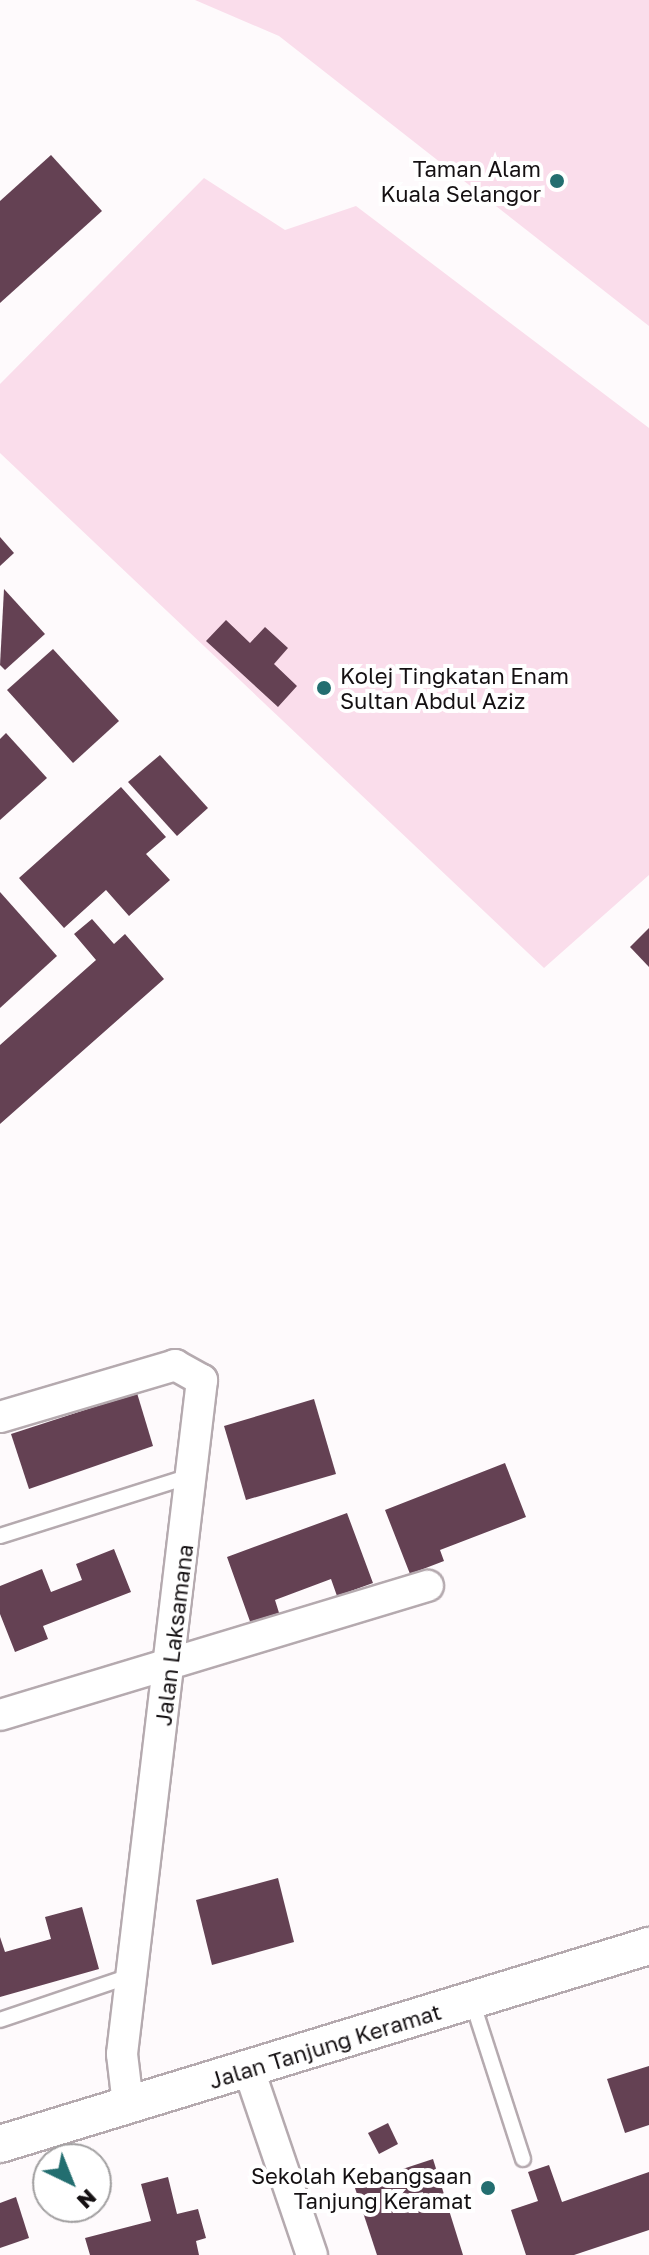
<!DOCTYPE html>
<style>
body{margin:0}
#map{position:relative;width:649px;height:2255px;overflow:hidden;background:#fefafc;font-family:"Golos Text",sans-serif}
div>[style]{position:absolute}
[style*='--x']{left:calc(var(--x)*1px);top:calc(var(--y)*1px);width:calc(var(--w)*1px);rotate:calc(var(--a)*1deg)}
.green>*{inset:0;background:#faddeb}
.building>*{inset:0;background:#644153}
.roads{filter:drop-shadow(2px 0 #b5aaaf) drop-shadow(-2px 0 #b5aaaf) drop-shadow(0 2px #b5aaaf) drop-shadow(0 -2px #b5aaaf)}
.service>*{height:14px;margin:-7px;padding:0 7px;transform-origin:7px;border-radius:7px;background:#fff}
.minor>*{height:30px;margin:-15px;padding:0 15px;transform-origin:15px;border-radius:15px;background:#fff}
.tertiary>*{height:36px;margin:-18px;padding:0 18px;transform-origin:18px;border-radius:18px;background:#fff}
.dots>*{width:22px;height:22px;translate:-50% -50%;box-sizing:border-box;border:4px solid #fff;border-radius:50%}
span{translate:-50% -50%;white-space:nowrap;text-align:center;line-height:1.15;-webkit-text-stroke:8px #fff;paint-order:stroke}
.poi-label{font-size:22px;color:#141012}
.right{translate:-100% -50%;text-align:right}
.left{translate:0 -50%;text-align:left}
.street-label{font-size:22px;color:#141012}
.north{position:absolute;left:32px;top:2143px;width:80px;height:80px;box-sizing:border-box;background:#fff;border:2px solid #a19fa0;border-radius:50%;rotate:137deg;font-size:22px;font-weight:700;line-height:32px;text-align:center;color:#141012}
.north::after{content:'';display:block;margin:auto;width:28px;height:36px;background:#236e70;clip-path:polygon(50% 0,100% 100%,50% 72%,0 100%)}
</style>
<div id="map">
<div class="green">
<div style="clip-path:polygon(195px 0,649px 0,649px 326px,279px 36px)"></div>
<div style="clip-path:polygon(204px 178px,285px 230px,356px 206px,649px 428px,649px 875px,544px 968px,0 453px,0 384px)"></div>
</div>
<div class="building">
<div style="clip-path:polygon(51px 155px,102px 211px,0 303px,0 201px)"></div>
<div style="clip-path:polygon(0 537px,14px 553px,0 566px)"></div>
<div style="clip-path:polygon(4px 589px,45px 634px,5px 670px,0 665px)"></div>
<div style="clip-path:polygon(226px 620px,250px 643px,265px 627px,288px 648px,274px 664px,297px 686px,278px 707px,206px 641px)"></div>
<div style="clip-path:polygon(53px 649px,119px 721px,73px 763px,7px 690px)"></div>
<div style="clip-path:polygon(6px 733px,47px 778px,0 820px,0 739px)"></div>
<div style="clip-path:polygon(160px 755px,208px 808px,177px 836px,128px 782px)"></div>
<div style="clip-path:polygon(121px 787px,166px 837px,146px 854px,170px 880px,129px 916px,106px 890px,64px 928px,19px 878px)"></div>
<div style="clip-path:polygon(0 892px,57px 956px,0 1008px)"></div>
<div style="clip-path:polygon(92px 919px,114px 944px,125px 934px,164px 979px,0 1124px,0 1045px,96px 960px,74px 934px)"></div>
<div style="clip-path:polygon(649px 928px,649px 967px,630px 947px)"></div>
<div style="clip-path:polygon(137px 1393px,153px 1446px,29px 1489px,11px 1434px)"></div>
<div style="clip-path:polygon(314px 1399px,336px 1474px,246px 1500px,224px 1426px)"></div>
<div style="clip-path:polygon(505px 1463px,526px 1517px,440px 1550px,444px 1561px,410px 1574px,385px 1510px)"></div>
<div style="clip-path:polygon(347px 1513px,373px 1583px,337px 1596px,331px 1579px,275px 1600px,280px 1616px,252px 1627px,227px 1557px)"></div>
<div style="clip-path:polygon(114px 1549px,131px 1592px,43px 1626px,48px 1639px,15px 1652px,0 1614px,0 1586px,42px 1569px,51px 1592px,82px 1580px,76px 1564px)"></div>
<div style="clip-path:polygon(278px 1878px,294px 1942px,212px 1965px,196px 1900px)"></div>
<div style="clip-path:polygon(82px 1907px,99px 1969px,0 1997px,0 1937px,5px 1952px,51px 1939px,45px 1917px)"></div>
<div style="clip-path:polygon(649px 2066px,649px 2125px,625px 2133px,607px 2079px)"></div>
<div style="clip-path:polygon(388px 2123px,398px 2144px,379px 2154px,368px 2133px)"></div>
<div style="clip-path:polygon(433px 2159px,463px 2255px,377px 2255px,354px 2185px)"></div>
<div style="clip-path:polygon(549px 2165px,562px 2202px,649px 2172px,649px 2230px,574px 2255px,526px 2255px,511px 2210px,538px 2201px,528px 2172px)"></div>
<div style="clip-path:polygon(168px 2177px,177px 2214px,198px 2209px,206px 2238px,196px 2241px,199px 2255px,90px 2255px,85px 2238px,151px 2221px,141px 2184px)"></div>
<div style="clip-path:polygon(16px 2197px,29px 2238px,0 2248px,0 2203px)"></div>
</div>
<div class="roads">
<div class="service">
<div style="--x:0;--y:1536;--w:202;--a:-17.5"></div>
<div style="--x:472;--y:2001;--w:166;--a:72.1"></div>
<div style="--x:0;--y:2020;--w:140;--a:-18.7"></div>
</div>
<div class="minor">
<div style="--x:0;--y:1417;--w:183;--a:-16.5"></div>
<div style="--x:175;--y:1365;--w:31;--a:29"></div>
<div style="--x:202;--y:1380;--w:679;--a:96.77"></div>
<div style="--x:122;--y:2054;--w:50;--a:83.2"></div>
<div style="--x:0;--y:1715;--w:447;--a:-16.8"></div>
<div style="--x:249;--y:2070;--w:195;--a:71.2"></div>
</div>
<div class="tertiary">
<div style="--x:0;--y:2144;--w:679;--a:-16.97"></div>
</div>
</div>
<div class="dots">
<div style="left:557px;top:181px;background:#236e70"></div>
<div style="left:324px;top:688px;background:#236e70"></div>
<div style="left:488px;top:2188px;background:#236e70"></div>
</div>
<div class="poi-label">
<span class="right" style="left:541px;top:181px">Taman Alam<br>Kuala Selangor</span>
<span class="left" style="left:340px;top:688px">Kolej Tingkatan Enam<br>Sultan Abdul Aziz</span>
<span class="right" style="left:472px;top:2188px">Sekolah Kebangsaan<br>Tanjung Keramat</span>
</div>
<div class="street-label">
<span style="left:174px;top:1635px;rotate:-83deg">Jalan Laksamana</span>
<span style="left:325px;top:2046px;rotate:-17deg">Jalan Tanjung Keramat</span>
</div>
<div class="north">N</div>
</div>
